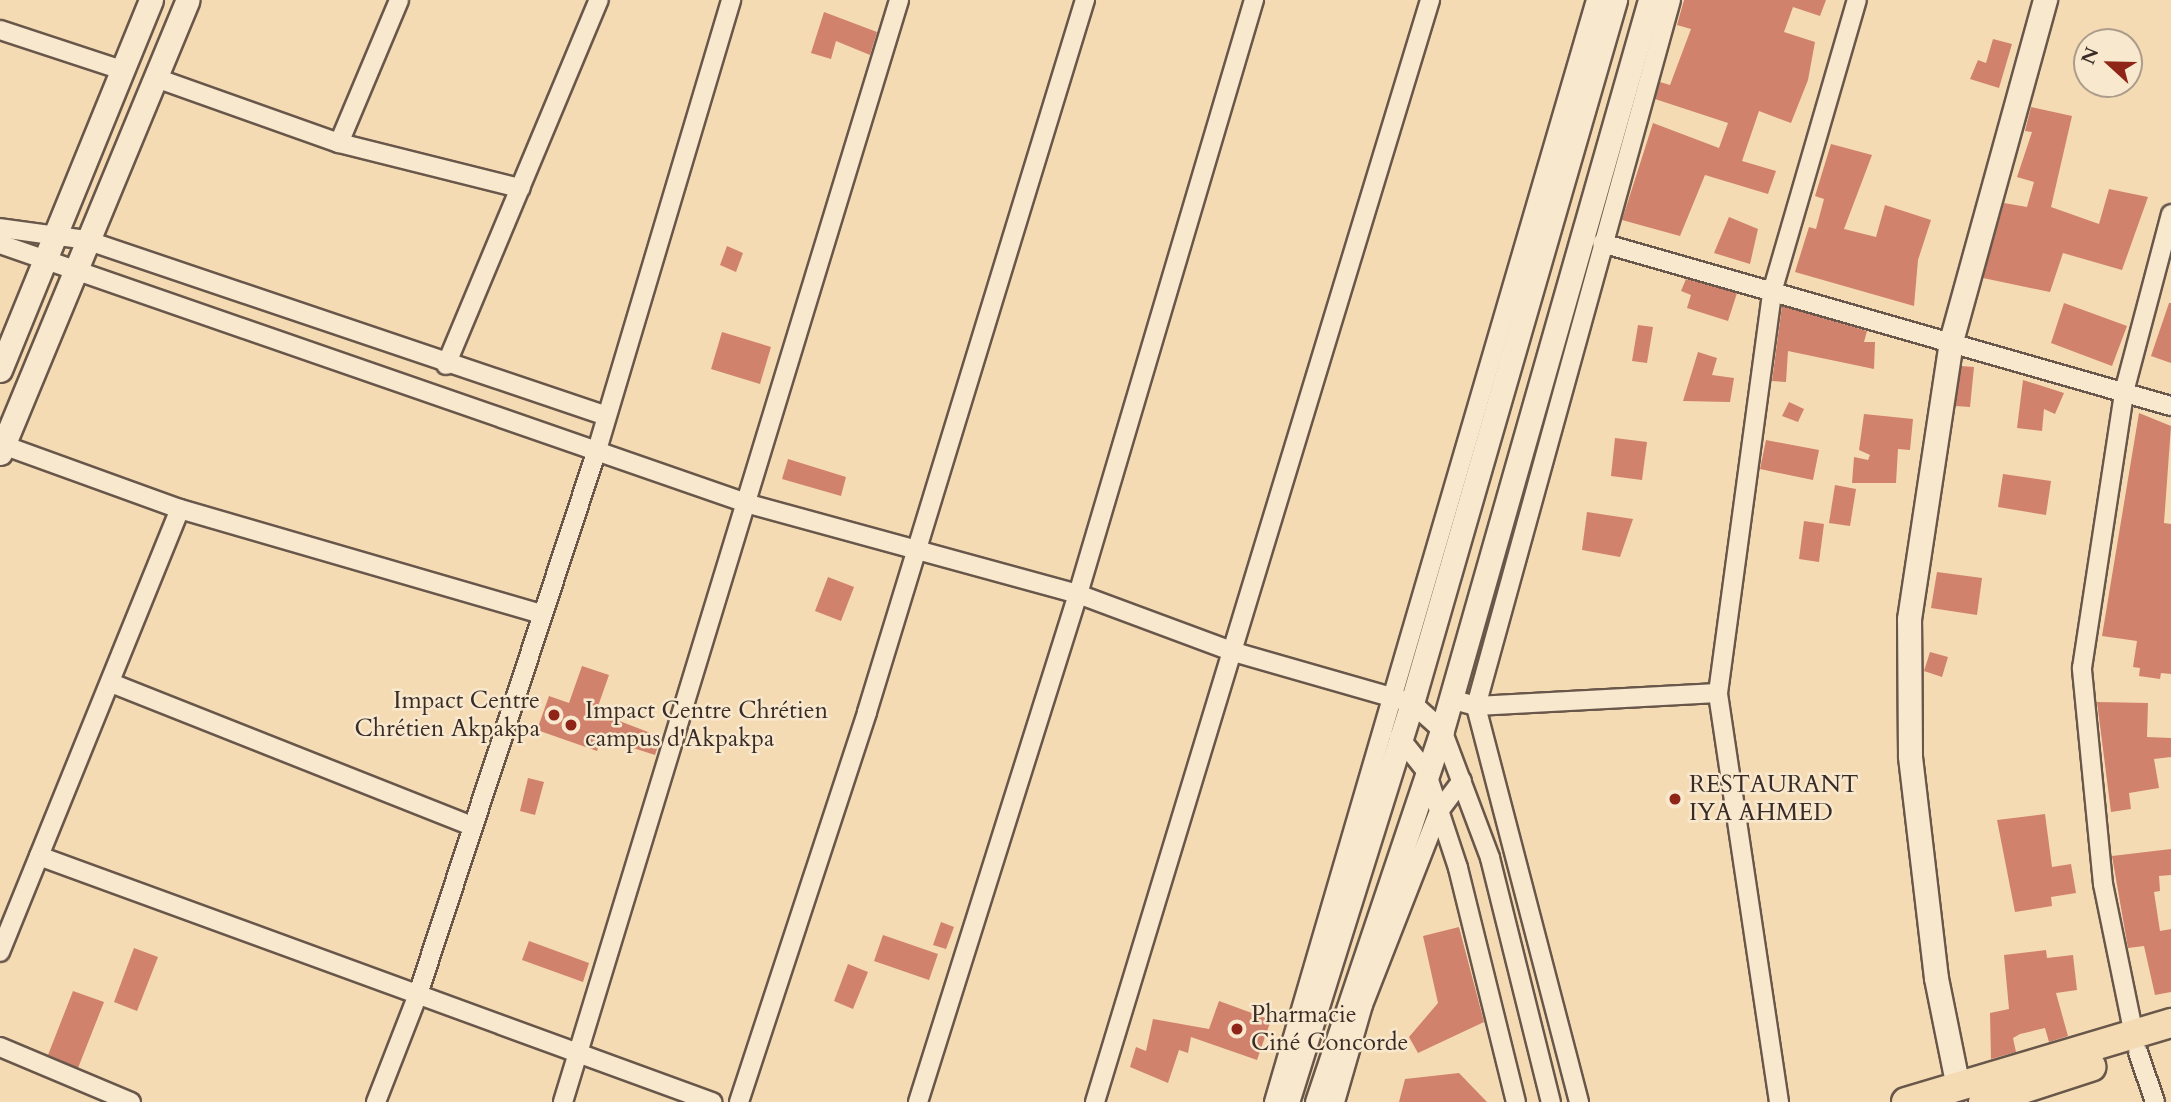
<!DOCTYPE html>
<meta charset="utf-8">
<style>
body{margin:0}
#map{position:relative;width:2171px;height:1102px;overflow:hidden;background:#f5dbb4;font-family:Cardo,serif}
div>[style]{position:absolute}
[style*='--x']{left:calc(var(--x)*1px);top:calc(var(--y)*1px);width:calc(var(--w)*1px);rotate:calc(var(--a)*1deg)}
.building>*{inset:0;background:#d0826c}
.roads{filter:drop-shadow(2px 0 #68574a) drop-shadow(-2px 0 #68574a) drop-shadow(0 2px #68574a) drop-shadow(0 -2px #68574a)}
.minor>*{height:18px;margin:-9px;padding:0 9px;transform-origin:9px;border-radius:9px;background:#f8e8ce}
.tertiary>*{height:23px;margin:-11.5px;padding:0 11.5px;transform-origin:11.5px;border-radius:11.5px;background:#f8e8ce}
.primary>*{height:28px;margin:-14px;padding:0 14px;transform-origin:14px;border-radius:14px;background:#f5dbb4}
.dots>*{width:19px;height:19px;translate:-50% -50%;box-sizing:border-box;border:4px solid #f8e8ce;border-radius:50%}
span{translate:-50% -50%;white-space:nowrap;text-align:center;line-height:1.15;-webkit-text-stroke:5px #f8e8ce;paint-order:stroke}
.poi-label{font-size:24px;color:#392b26}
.right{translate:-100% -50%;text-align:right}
.left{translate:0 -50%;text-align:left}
.north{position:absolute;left:2073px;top:28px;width:70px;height:70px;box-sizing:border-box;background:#f8e8ce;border:2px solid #ac9c8b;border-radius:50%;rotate:292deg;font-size:19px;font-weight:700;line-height:28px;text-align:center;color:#392b26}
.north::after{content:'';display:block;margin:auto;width:24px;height:32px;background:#8f2418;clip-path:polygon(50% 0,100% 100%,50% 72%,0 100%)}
</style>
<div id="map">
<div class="building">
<div style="clip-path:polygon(1684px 0,1826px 0,1820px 16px,1793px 7px,1784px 32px,1815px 42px,1808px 80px,1791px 123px,1759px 111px,1742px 161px,1776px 171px,1768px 194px,1705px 175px,1680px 236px,1622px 220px,1653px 123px,1719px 148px,1728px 123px,1655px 99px,1660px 82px,1670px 85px,1691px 29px,1677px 25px)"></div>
<div style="clip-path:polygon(824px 12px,877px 32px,870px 55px,836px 41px,831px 59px,811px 53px)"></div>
<div style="clip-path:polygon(1993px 39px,2012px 44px,1999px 88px,1970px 79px,1978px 60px,1986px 63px)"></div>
<div style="clip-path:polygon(2031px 107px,2072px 116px,2051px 207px,2099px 224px,2109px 189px,2148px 197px,2122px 270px,2063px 253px,2050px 292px,1983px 278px,2004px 203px,2027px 207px,2034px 182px,2017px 177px,2032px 132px,2025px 131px)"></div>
<div style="clip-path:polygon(1831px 144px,1872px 155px,1844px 229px,1876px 237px,1885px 205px,1931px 220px,1918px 260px,1914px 306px,1795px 272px,1809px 227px,1816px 229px,1824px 199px,1815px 196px)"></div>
<div style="clip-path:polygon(1729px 217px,1758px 229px,1750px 264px,1714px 253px)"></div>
<div style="clip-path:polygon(727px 246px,743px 253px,736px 272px,720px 265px)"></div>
<div style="clip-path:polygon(1686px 279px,1737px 293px,1728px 321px,1687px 308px,1691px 295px,1681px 291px)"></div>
<div style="clip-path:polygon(2064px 303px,2127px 326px,2112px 366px,2051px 343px)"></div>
<div style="clip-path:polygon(2169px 303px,2171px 303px,2171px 363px,2151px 356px)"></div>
<div style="clip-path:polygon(1782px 306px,1867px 331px,1864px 342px,1875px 342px,1874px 369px,1788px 351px,1786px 382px,1772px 381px)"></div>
<div style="clip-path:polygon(1638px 325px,1653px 327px,1647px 363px,1632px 361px)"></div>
<div style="clip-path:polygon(722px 332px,771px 347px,760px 384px,711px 369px)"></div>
<div style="clip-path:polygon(1698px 352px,1717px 358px,1712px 375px,1734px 378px,1730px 402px,1683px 401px)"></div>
<div style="clip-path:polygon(1961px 366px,1974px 367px,1970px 407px,1955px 406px)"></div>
<div style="clip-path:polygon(2023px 380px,2064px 393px,2055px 414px,2044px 409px,2042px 431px,2017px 428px)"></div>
<div style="clip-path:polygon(1789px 402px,1804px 409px,1798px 422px,1782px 416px)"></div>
<div style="clip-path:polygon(2139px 413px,2171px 426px,2164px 523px,2171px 524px,2171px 674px,2161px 673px,2160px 679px,2139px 676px,2140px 668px,2133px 667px,2137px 641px,2102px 636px)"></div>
<div style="clip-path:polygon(1864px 414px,1913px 419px,1910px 450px,1898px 449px,1896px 483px,1852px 483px,1854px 457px,1868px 460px,1870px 455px,1859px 450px)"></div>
<div style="clip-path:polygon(1615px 438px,1647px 442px,1642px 480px,1611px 476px)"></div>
<div style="clip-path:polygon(1766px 440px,1819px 450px,1813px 480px,1760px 469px)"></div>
<div style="clip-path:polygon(788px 459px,846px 477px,841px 496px,782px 479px)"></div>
<div style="clip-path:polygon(2003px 474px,2051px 481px,2046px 515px,1998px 507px)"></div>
<div style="clip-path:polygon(1835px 485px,1856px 489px,1850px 526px,1829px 523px)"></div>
<div style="clip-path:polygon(1587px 512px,1633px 519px,1620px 557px,1582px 550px)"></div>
<div style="clip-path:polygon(1804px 521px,1824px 524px,1819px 562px,1799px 559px)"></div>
<div style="clip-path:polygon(1937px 572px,1982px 578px,1977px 615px,1931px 608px)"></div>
<div style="clip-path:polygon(828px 577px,854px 587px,841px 621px,815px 611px)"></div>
<div style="clip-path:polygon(1930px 652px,1948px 657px,1942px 677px,1924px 671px)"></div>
<div style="clip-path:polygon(582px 666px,609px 675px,596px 712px,661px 737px,655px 755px,602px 738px,597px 751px,537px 730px,549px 696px,569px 703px)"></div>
<div style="clip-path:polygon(2097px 702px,2148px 703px,2147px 737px,2171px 738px,2171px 757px,2154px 759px,2159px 788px,2129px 793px,2131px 809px,2111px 812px)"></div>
<div style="clip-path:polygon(528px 778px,544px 782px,535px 815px,520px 811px)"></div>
<div style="clip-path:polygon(2045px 814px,2052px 867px,2071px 864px,2076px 893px,2051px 897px,2052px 906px,2015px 912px,1997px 820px)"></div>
<div style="clip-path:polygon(2171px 849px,2171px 875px,2159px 876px,2160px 891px,2154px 892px,2160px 931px,2171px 929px,2171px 992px,2155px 995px,2144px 946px,2128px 948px,2112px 856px)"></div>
<div style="clip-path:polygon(941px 922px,954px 927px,946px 949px,933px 945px)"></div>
<div style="clip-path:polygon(1459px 927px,1484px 1022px,1418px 1053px,1409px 1037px,1438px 1003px,1423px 936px)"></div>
<div style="clip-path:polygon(883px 935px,938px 954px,929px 980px,874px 961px)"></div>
<div style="clip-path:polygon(529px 941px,589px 963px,583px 982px,522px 960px)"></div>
<div style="clip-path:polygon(134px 948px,158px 957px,137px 1011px,114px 1002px)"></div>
<div style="clip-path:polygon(2046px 950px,2047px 958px,2073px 955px,2077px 990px,2056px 993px,2068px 1036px,2049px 1042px,2045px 1028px,2020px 1034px,2013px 1038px,2016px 1052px,1991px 1059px,1990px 1013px,2009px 1009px,2004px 955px)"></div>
<div style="clip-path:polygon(848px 964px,868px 972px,853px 1009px,834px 1001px)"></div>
<div style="clip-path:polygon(73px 991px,104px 1002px,78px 1068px,48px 1055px)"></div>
<div style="clip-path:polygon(1219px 1001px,1271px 1020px,1257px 1060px,1191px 1037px,1188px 1053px,1179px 1050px,1168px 1083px,1130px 1067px,1136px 1047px,1146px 1051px,1153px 1019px,1209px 1029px)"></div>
<div style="clip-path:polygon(1459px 1073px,1487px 1102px,1399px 1102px,1405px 1079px)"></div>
</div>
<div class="roads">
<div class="minor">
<div style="--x:0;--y:30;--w:128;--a:18.2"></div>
<div style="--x:156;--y:78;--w:194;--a:19.6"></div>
<div style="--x:339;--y:143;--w:187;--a:14"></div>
<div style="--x:339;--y:143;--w:155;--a:-67.2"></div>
<div style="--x:0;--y:228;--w:87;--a:7.9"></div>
<div style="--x:86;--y:240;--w:547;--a:18.67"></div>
<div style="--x:1602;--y:243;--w:592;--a:15.99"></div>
<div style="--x:0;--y:244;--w:793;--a:19.14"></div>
<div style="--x:749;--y:504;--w:341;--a:15.3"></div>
<div style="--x:1078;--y:594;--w:166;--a:20.4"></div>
<div style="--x:1234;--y:652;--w:185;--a:16"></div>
<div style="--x:1412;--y:703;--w:40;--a:42"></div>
<div style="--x:1442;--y:730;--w:137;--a:69.4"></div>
<div style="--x:1490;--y:858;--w:252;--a:76"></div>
<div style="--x:446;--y:365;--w:396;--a:-67.3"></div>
<div style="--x:3;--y:445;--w:188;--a:19.9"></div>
<div style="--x:180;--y:509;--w:374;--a:16.2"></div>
<div style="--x:111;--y:683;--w:389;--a:21.6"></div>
<div style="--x:1450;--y:699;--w:27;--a:15"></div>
<div style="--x:1476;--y:706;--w:242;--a:-3.1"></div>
<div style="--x:1399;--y:737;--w:43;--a:51.5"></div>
<div style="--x:1426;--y:771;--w:102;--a:71.7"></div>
<div style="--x:1458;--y:868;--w:241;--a:76.1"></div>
<div style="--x:39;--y:856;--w:717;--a:20.08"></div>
<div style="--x:0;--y:952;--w:478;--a:-67.9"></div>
<div style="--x:2134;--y:1035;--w:154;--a:-101.6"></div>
<div style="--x:2103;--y:884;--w:217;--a:-95.6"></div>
<div style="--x:2082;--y:668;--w:279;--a:-81.3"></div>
<div style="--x:2124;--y:392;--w:184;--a:-75.2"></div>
<div style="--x:0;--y:1047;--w:142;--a:22.8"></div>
<div style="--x:2138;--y:1052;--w:53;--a:71.2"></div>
<div style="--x:376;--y:1102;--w:116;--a:-68.7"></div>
<div style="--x:418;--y:994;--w:573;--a:-71.79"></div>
<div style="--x:597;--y:450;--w:470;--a:-73.4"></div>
<div style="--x:563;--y:1102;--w:1152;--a:-73.04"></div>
<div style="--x:739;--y:1102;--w:410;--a:-71.8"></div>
<div style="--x:867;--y:712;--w:745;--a:-72.98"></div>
<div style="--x:918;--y:1102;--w:533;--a:-72.52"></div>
<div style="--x:1078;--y:594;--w:620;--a:-73.5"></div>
<div style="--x:1095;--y:1102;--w:1152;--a:-73.09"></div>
<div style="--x:1274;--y:1102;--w:1148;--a:-73.71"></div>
<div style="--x:1335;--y:1102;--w:101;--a:-73.9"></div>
<div style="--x:1363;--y:1005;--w:208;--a:-68.6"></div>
<div style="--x:1439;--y:811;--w:38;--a:-53"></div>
<div style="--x:1579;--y:1102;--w:409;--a:-104.6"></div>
<div style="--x:1476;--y:706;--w:732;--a:-74.56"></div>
<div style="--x:1779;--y:1102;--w:414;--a:-98.5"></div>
<div style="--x:1718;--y:693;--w:405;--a:-82.3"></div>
<div style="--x:1772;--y:292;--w:304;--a:-73.8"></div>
</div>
<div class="tertiary">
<div style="--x:0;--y:370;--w:400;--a:-67.8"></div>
<div style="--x:0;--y:453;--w:490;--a:-67.5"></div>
<div style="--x:1958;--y:1087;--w:111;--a:-101.4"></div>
<div style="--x:1936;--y:978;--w:224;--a:-96.7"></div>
<div style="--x:1910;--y:756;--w:137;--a:-90.4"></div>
<div style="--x:1909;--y:619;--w:281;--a:-81.4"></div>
<div style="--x:1951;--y:341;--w:354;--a:-74.6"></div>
<div style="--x:1287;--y:1102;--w:418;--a:-72.6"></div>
<div style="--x:1412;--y:703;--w:732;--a:-73.89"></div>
<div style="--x:1317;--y:1102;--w:392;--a:-71.4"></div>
<div style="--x:1442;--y:730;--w:759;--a:-74.1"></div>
</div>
<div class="primary">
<div style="--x:1906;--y:1102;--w:277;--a:-16.6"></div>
<div style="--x:1983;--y:1102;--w:114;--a:-18"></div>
</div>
</div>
<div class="dots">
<div style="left:554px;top:715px;background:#8f2418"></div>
<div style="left:571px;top:725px;background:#8f2418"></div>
<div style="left:1675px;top:799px;background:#8f2418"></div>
<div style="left:1237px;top:1029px;background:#8f2418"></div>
</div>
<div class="poi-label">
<span class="right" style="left:540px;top:715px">Impact Centre<br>Chrétien Akpakpa</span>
<span class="left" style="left:585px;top:725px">Impact Centre Chrétien<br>campus d'Akpakpa</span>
<span class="left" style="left:1689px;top:799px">RESTAURANT<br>IYA AHMED</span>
<span class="left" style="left:1251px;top:1029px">Pharmacie<br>Ciné Concorde</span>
</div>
<div class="north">N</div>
</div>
